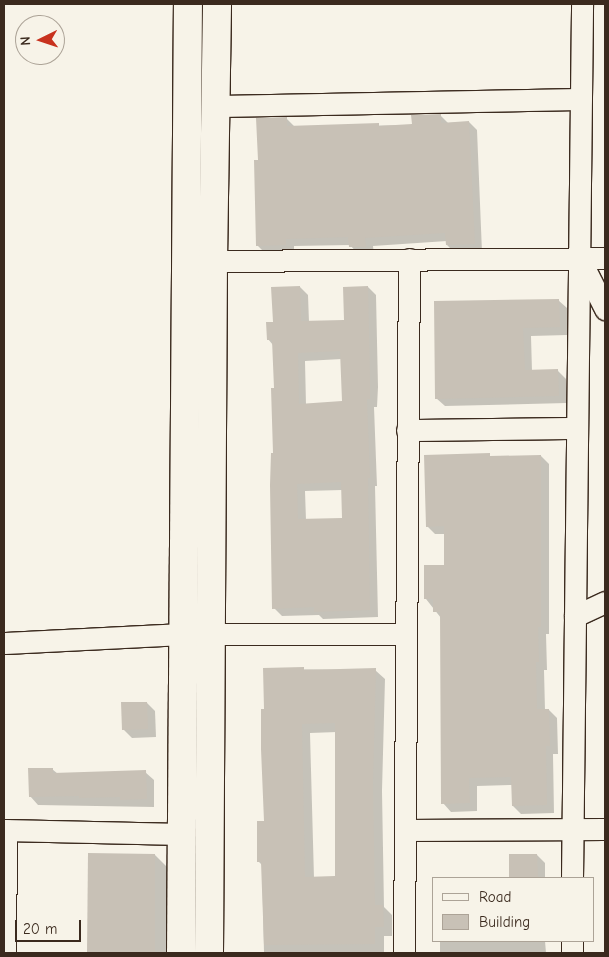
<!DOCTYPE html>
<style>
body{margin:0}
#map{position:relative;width:609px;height:957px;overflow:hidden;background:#f7f3e8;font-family:"Comic Neue",sans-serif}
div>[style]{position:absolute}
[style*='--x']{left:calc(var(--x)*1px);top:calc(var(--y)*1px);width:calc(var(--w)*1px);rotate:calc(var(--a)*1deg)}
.shadow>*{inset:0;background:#0003}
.building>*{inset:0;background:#c8c1b6}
.roads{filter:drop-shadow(1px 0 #3b2a1e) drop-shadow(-1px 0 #3b2a1e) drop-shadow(0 1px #3b2a1e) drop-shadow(0 -1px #3b2a1e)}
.street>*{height:21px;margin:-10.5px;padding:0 10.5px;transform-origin:10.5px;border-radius:10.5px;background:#f7f3e8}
.secondary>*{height:28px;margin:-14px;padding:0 14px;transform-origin:14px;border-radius:14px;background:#f7f3e8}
span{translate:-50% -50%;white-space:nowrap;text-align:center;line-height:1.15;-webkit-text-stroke:4px #f7f3e8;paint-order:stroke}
.frame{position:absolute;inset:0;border:5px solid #3b2a1e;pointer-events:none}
.legend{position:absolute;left:432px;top:877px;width:162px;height:65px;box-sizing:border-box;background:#f7f3e8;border:1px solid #aca397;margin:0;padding:6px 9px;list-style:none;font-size:15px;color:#3b2a1e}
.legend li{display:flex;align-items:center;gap:10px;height:25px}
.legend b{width:25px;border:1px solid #aca397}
.north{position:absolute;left:15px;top:15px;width:50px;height:50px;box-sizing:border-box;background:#f7f3e8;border:1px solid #aca397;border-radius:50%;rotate:266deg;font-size:14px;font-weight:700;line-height:20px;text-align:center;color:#3b2a1e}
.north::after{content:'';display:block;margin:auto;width:18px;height:22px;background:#c8321e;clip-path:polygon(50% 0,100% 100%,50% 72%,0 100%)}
.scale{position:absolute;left:15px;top:920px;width:66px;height:22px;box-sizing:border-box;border:2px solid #3b2a1e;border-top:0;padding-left:6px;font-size:15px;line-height:18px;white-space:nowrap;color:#3b2a1e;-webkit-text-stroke:4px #f7f3e8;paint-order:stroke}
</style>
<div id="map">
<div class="shadow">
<div style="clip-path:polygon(440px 115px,448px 123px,469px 122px,477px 130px,482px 252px,455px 253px,447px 245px,447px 241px,373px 246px,374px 255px,359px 255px,350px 245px,294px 246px,294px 253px,265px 253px,257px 245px,259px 161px,286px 118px,295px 127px,413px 125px)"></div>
<div style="clip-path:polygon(evenodd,300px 287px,308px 295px,309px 322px,345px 321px,368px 287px,376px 295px,378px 387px,377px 407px,374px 407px,377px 486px,375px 486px,378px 617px,323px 619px,319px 615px,282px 616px,274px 608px,275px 389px,273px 345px,268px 339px,274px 323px,300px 287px,342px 359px,343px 402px,306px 405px,305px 361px,342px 359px,300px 287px,342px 490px,344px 519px,306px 520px,305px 491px,342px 490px)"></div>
<div style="clip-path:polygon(558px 300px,567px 308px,567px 335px,531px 336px,532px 371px,558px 371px,566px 379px,567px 403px,445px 406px,436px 398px,436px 302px)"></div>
<div style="clip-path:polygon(425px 456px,541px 456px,549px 464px,549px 634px,546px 634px,547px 670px,544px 670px,545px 710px,549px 710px,557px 718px,558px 754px,553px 754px,554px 813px,521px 814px,513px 806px,512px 785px,477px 786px,477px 811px,451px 812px,443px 803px,441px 618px,426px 599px,446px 567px,445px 534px,435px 534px,427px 526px)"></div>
<div style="clip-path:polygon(evenodd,265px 669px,375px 670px,385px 679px,382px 791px,384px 907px,392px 915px,392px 936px,384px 936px,384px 953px,264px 953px,262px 865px,258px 861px,265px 822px,265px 669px,337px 732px,336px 878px,314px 878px,310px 733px,337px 732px)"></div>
<div style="clip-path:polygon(147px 703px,155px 711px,156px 737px,132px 738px,123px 729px)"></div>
<div style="clip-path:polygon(52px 769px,58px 774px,145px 772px,154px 780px,154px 807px,38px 805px,30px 796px)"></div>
<div style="clip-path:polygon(89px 854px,155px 855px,167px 867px,167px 953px,88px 953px)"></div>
<div style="clip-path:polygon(537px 855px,545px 863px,545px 878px,510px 878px,510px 856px)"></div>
<div style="clip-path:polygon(440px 941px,545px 941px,546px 953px,440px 953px)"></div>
</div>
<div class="building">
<div style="clip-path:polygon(441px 114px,441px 123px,469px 121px,475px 244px,446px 245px,445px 233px,365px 238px,366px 247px,349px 247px,348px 237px,286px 239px,286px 245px,256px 246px,254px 160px,258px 160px,256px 118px,287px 117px,287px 126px,379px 123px,379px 126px,412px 124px,411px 115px)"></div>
<div style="clip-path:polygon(evenodd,300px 286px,301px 321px,344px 320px,343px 287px,368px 286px,370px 378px,370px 399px,367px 399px,370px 478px,368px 478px,370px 610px,314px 612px,314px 607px,272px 609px,270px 485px,271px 453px,273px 453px,271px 388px,274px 388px,272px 340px,267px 340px,266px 322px,273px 322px,271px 287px,300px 286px,340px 351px,342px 401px,299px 404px,298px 353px,340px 351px,300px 286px,341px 482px,342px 518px,298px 519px,297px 484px,341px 482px)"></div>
<div style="clip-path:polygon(559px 299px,560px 327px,523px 328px,525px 370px,558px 369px,559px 396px,435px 399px,434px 301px)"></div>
<div style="clip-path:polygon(490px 453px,490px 456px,541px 455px,541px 627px,538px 627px,539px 662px,536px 662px,537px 709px,549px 709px,550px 746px,546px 746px,547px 805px,512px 806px,511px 777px,469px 778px,470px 803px,441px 804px,440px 612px,433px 612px,433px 599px,424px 599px,424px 565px,444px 565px,444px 526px,426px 527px,424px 455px)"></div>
<div style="clip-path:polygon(evenodd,304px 667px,304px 670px,376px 668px,373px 781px,375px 905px,383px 905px,384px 927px,375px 927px,375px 944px,264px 945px,261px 862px,257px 862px,257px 821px,264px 821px,261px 749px,261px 709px,264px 709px,263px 668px,304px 667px,335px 723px,335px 876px,305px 877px,302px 724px,335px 723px)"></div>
<div style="clip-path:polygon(121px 702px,147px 702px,148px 729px,122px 730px)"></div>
<div style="clip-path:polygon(28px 768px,53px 768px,53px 773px,146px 770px,147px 799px,120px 800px,120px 797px,79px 798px,79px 796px,29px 797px)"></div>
<div style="clip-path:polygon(88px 853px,155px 854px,155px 953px,87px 953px)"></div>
<div style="clip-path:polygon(509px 854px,537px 854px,538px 878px,509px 878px)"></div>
</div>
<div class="roads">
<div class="street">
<div style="--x:217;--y:106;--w:364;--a:-1.1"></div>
<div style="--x:213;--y:261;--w:392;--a:-0.4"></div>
<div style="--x:581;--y:261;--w:54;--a:63.4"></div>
<div style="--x:407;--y:430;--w:170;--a:-0.7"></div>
<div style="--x:575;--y:616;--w:33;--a:-25"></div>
<div style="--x:5;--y:643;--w:178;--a:-2.9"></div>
<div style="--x:183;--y:634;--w:223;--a:0"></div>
<div style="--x:4;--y:830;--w:178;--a:1.3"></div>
<div style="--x:405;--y:830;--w:200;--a:-0.3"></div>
<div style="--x:572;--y:878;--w:874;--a:-89.34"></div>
<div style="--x:5;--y:953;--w:123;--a:-89.5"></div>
<div style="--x:404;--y:953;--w:694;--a:-89.59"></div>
<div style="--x:572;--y:953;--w:12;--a:-90"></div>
</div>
<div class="secondary">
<div style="--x:181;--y:953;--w:949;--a:-89.58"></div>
<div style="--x:209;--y:953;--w:692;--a:-89.67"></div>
<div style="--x:213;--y:261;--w:257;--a:-89.1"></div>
</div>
</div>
<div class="frame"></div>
<ul class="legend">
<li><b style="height:6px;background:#f7f3e8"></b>Road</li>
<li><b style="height:14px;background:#c8c1b6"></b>Building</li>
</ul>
<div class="north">N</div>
<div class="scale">20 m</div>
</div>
